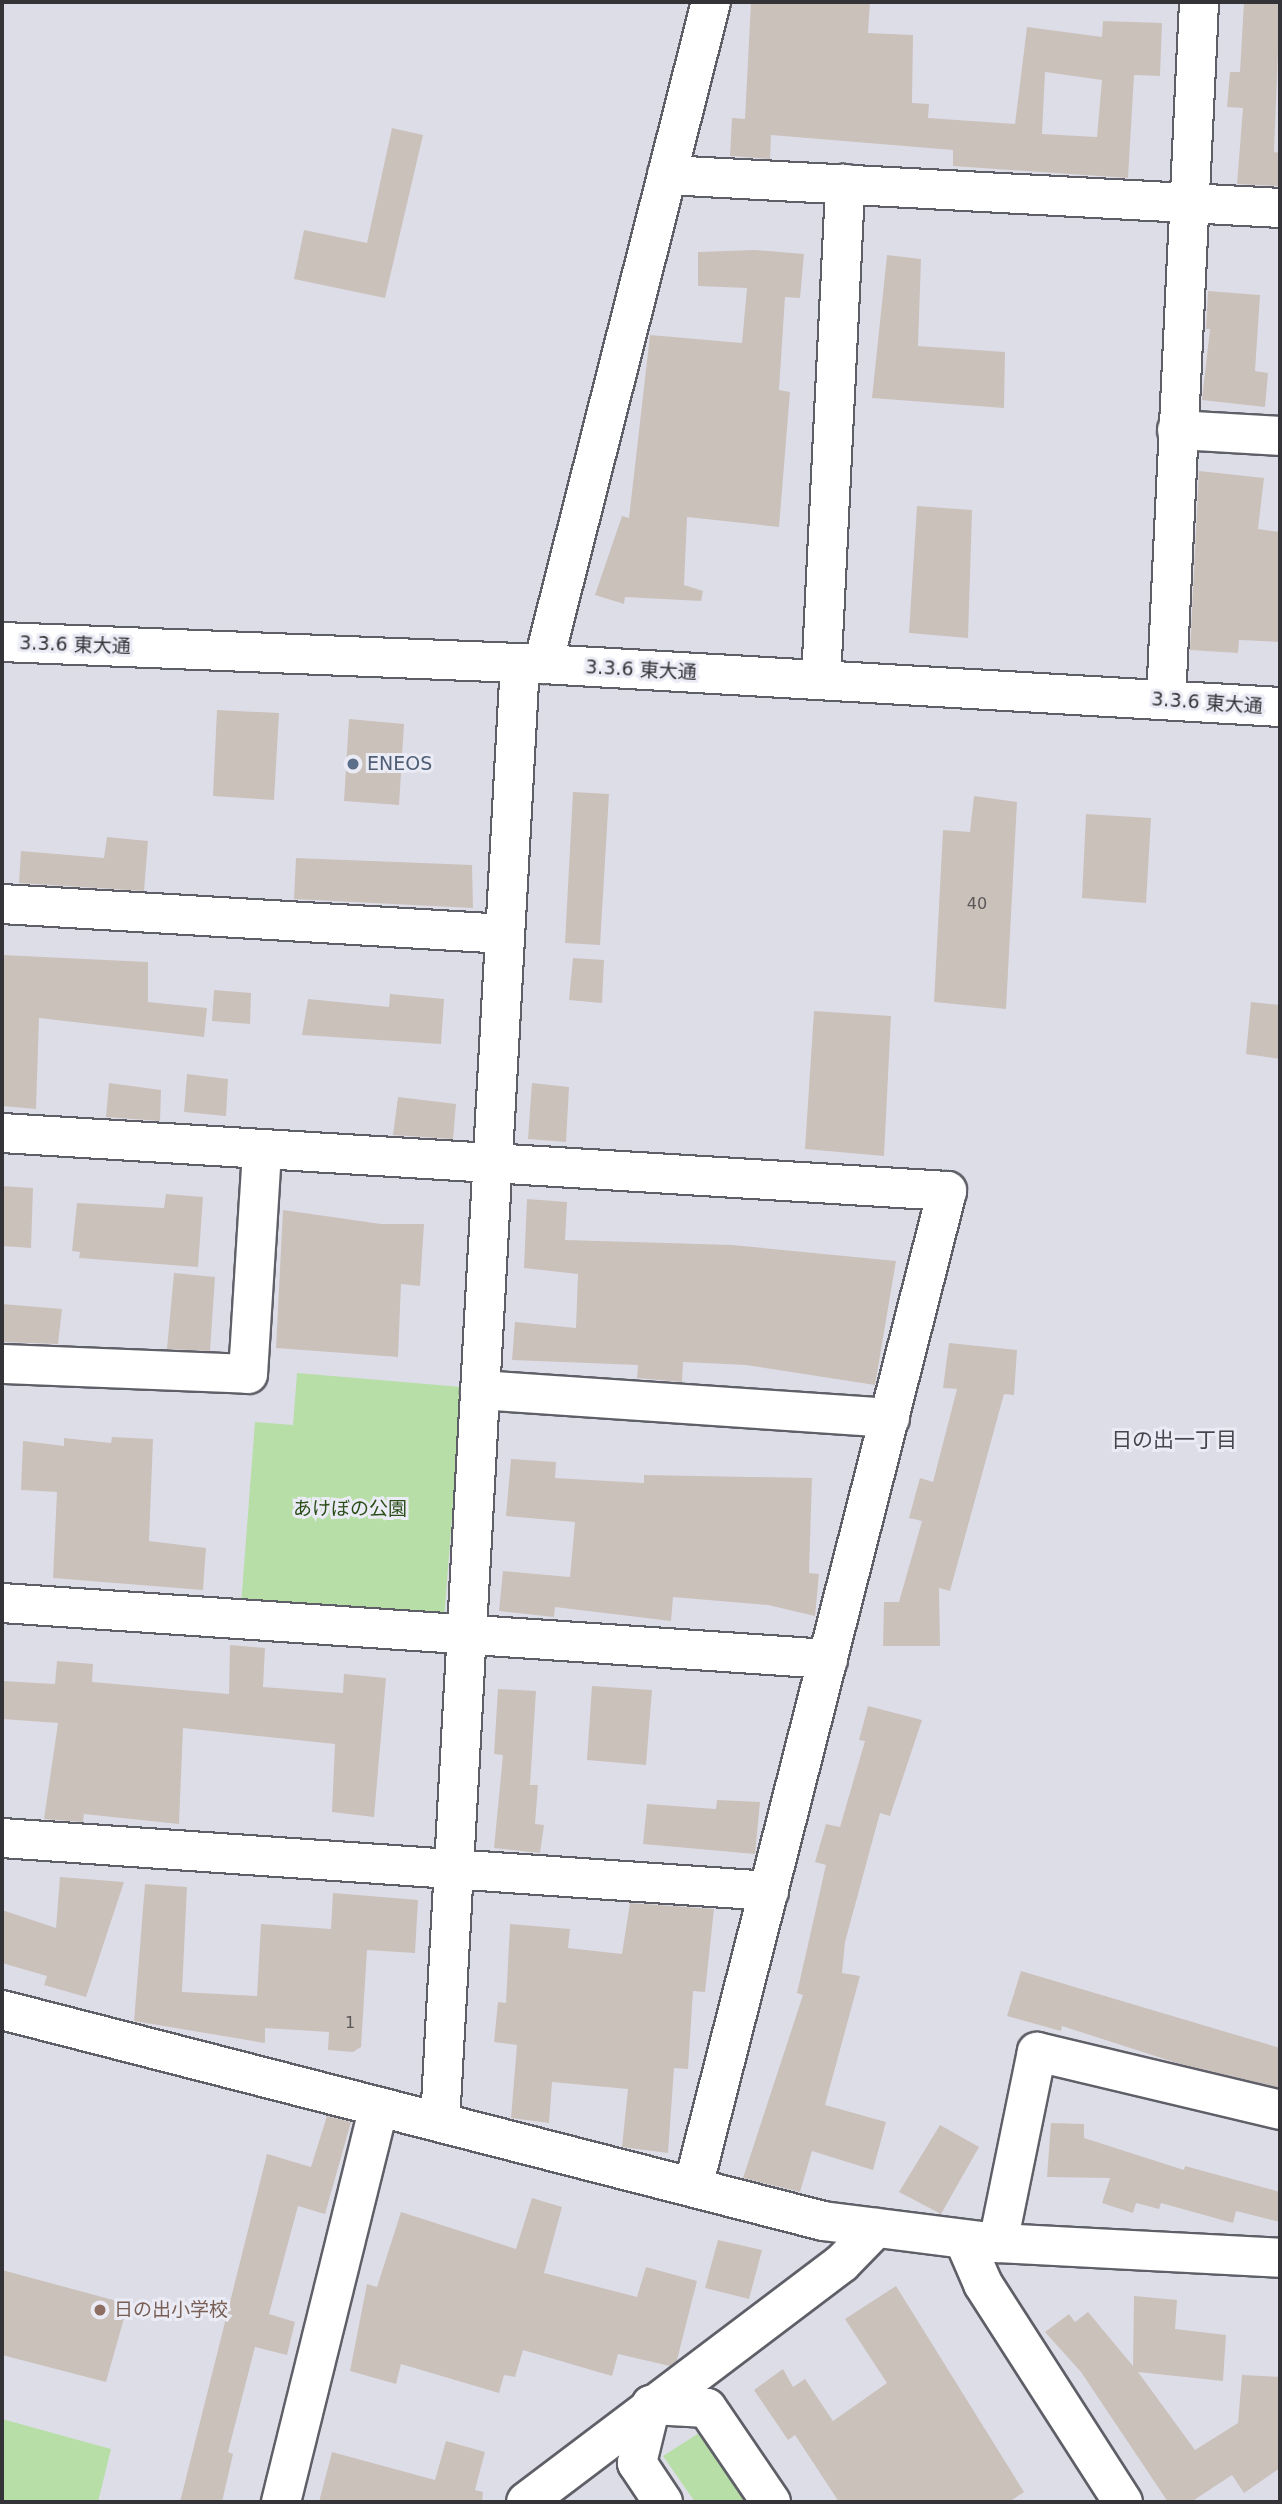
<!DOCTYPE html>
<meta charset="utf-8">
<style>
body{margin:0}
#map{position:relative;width:1282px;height:2504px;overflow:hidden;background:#dddde8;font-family:"DejaVu Sans","Noto Sans JP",sans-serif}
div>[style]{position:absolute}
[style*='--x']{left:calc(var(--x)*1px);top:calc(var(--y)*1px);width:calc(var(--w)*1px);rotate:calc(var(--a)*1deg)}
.green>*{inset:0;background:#b8dea8}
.building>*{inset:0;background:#cbc1bb}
.roads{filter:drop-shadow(2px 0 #5f5f68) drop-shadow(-2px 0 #5f5f68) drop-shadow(0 2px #5f5f68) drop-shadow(0 -2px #5f5f68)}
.minor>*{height:38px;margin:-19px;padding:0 19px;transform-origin:19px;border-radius:19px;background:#fff}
.tertiary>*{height:38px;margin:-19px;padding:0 19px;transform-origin:19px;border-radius:19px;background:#fff}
.dots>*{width:19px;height:19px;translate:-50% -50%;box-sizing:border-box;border:4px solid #eaebf5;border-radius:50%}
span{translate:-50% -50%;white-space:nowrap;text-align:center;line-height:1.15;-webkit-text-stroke:6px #eaebf5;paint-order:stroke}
.number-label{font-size:16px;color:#5a5759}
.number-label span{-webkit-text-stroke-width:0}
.street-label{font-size:19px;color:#343438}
.service-label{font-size:19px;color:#4e5e75}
.left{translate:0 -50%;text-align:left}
.park-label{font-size:19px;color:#2b4e19}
.education-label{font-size:19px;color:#785e54}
.neighbourhood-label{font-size:21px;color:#46464f}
.frame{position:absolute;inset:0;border:4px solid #343438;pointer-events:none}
</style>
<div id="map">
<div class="green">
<div style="clip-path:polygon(297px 1373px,462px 1387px,444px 1620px,241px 1605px,255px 1422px,293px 1425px)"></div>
<div style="clip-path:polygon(2px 2419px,111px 2449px,98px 2502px,2px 2502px)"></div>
<div style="clip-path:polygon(699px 2433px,747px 2502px,695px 2502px,663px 2456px)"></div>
</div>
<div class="building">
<div style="clip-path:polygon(evenodd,751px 2px,870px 2px,868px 33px,913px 35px,912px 103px,929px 104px,928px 118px,1015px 124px,1027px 27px,1102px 37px,1103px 21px,1162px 23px,1160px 76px,1134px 75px,1128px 178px,953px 166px,953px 150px,771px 135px,770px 159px,730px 156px,732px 118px,745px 119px,751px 2px,1045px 72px,1102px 80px,1097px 137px,1042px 134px,1045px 72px)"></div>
<div style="clip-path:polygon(1244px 2px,1280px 2px,1274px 152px,1280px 153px,1279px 186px,1237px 184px,1243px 108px,1227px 107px,1230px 72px,1240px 72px)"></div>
<div style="clip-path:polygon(392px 128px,423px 135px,385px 298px,294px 279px,304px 230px,367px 243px)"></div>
<div style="clip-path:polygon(755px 250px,804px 254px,800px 298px,785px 297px,779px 390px,790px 392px,779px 527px,687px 517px,684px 585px,703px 591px,701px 601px,625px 597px,624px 604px,595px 595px,622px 516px,629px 518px,650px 335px,742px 343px,747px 288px,698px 286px,698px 252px)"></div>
<div style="clip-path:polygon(887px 255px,921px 259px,918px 346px,1005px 352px,1004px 408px,872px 398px)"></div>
<div style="clip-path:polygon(1208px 291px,1260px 295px,1255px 371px,1268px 373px,1265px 407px,1202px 400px,1210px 329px,1206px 329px)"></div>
<div style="clip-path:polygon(1199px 471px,1264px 478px,1258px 529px,1280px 532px,1280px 642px,1239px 640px,1238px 653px,1190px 650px)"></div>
<div style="clip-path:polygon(917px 506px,972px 510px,968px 638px,909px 633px)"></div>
<div style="clip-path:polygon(217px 710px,279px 713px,274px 800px,213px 796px)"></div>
<div style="clip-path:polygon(349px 719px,404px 724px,399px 805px,344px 801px)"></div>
<div style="clip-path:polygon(573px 792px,609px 794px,600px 945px,565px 943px)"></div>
<div style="clip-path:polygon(974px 796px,1017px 802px,1006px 1009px,934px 1002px,943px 830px,970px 832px)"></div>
<div style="clip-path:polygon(1086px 814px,1151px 818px,1146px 903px,1082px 898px)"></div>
<div style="clip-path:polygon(107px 837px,148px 841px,144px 891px,19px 883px,21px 851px,104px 858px)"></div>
<div style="clip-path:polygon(296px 858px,472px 865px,473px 908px,294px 899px)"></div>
<div style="clip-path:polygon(2px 955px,148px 962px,148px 1002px,207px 1008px,204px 1037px,39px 1018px,36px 1109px,2px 1106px)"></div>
<div style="clip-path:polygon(573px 958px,604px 960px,602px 1003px,569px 1000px)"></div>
<div style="clip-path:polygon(214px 990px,251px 993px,250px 1024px,212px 1021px)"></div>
<div style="clip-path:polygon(390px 994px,444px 999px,441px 1044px,302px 1035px,308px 999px,389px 1007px)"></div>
<div style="clip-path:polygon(1251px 1002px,1280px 1005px,1280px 1059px,1246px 1054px)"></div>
<div style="clip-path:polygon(814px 1011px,891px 1016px,884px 1156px,805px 1149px)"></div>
<div style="clip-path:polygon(187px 1074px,228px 1079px,226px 1116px,184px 1112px)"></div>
<div style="clip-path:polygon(109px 1083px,161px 1090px,160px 1121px,106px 1117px)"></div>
<div style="clip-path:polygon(532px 1083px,569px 1087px,566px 1142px,528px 1139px)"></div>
<div style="clip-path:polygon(398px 1097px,456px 1104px,453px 1139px,393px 1135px)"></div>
<div style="clip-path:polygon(2px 1186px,33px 1188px,31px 1248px,2px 1246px)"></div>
<div style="clip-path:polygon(166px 1194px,203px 1197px,198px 1267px,79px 1258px,80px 1252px,72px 1251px,77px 1203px,164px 1208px)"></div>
<div style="clip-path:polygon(527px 1199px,567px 1202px,565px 1240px,732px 1245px,896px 1261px,875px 1385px,746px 1365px,683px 1362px,682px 1382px,637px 1378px,638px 1365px,512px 1360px,515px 1322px,576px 1328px,578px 1274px,524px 1268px)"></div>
<div style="clip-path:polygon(283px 1210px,381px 1224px,424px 1224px,420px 1286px,401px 1284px,398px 1357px,276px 1348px)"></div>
<div style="clip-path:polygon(174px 1273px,215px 1277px,210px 1351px,167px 1349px)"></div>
<div style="clip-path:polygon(2px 1304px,62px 1309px,58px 1344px,2px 1342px)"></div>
<div style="clip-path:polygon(949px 1343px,1017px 1350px,1014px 1395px,1004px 1394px,950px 1591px,939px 1588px,940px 1646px,883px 1646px,884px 1602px,899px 1602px,922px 1521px,909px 1518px,920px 1478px,933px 1482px,957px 1389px,943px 1388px)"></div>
<div style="clip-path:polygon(112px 1437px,153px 1439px,149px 1541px,206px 1548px,203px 1590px,53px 1578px,57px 1492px,21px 1490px,23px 1441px,64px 1446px,64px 1438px,111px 1443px)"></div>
<div style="clip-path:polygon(511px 1459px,556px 1462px,555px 1478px,644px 1483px,644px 1475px,812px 1478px,809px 1573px,819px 1574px,815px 1616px,768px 1605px,673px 1597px,671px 1621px,555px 1607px,554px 1617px,499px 1611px,503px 1571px,570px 1577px,575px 1522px,506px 1516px)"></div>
<div style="clip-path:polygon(230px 1645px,265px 1648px,263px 1687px,343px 1693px,344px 1674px,386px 1678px,374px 1817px,332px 1812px,335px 1744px,183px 1728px,179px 1824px,84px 1814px,83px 1822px,44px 1819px,58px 1723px,2px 1719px,2px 1681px,55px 1684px,57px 1661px,93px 1664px,92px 1682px,229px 1694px)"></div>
<div style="clip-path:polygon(592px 1686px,652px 1690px,646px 1765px,587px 1760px)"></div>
<div style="clip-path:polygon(498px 1689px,536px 1691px,530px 1785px,538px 1785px,535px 1824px,544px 1825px,540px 1853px,494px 1848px,503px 1755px,494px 1754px)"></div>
<div style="clip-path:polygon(868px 1706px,922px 1720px,890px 1816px,880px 1813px,845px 1942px,842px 1973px,860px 1976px,825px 2105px,886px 2122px,873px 2170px,812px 2151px,800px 2192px,743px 2178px,803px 1995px,797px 1993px,826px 1865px,815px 1862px,826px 1824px,840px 1827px,865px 1741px,859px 1740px)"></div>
<div style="clip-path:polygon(717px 1800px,760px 1802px,755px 1854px,643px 1844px,647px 1804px,716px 1809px)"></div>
<div style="clip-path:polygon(60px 1877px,124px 1882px,86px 1997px,44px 1985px,47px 1976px,2px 1963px,2px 1910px,56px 1928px)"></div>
<div style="clip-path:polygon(145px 1884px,187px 1887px,182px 1992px,257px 1996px,261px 1924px,331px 1929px,333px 1893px,418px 1900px,415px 1953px,367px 1950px,361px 2047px,353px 2052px,328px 2050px,329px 2032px,265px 2028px,265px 2043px,134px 2021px)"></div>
<div style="clip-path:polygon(630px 1903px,714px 1909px,705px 1992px,693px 1991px,688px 2069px,674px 2068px,668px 2153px,622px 2147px,628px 2089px,552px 2082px,549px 2123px,511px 2118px,517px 2045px,494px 2042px,498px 2002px,506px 2003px,510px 1924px,570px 1929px,568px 1948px,622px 1954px)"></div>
<div style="clip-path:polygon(1021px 1971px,1280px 2048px,1280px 2088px,1177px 2063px,1062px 2026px,1061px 2031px,1007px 2016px)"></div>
<div style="clip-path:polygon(327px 2116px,351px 2122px,325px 2214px,298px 2206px,269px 2314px,295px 2322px,287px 2355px,255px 2347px,228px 2452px,233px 2454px,222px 2502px,180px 2502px,267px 2154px,311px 2167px)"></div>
<div style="clip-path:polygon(1051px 2123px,1084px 2124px,1084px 2138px,1184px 2170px,1185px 2166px,1280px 2192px,1280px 2222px,1236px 2211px,1233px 2223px,1161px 2203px,1159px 2209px,1136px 2203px,1133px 2213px,1102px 2203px,1110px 2178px,1047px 2177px)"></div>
<div style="clip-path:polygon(940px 2125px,979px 2147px,941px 2214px,899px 2192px)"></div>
<div style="clip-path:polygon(532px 2198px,562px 2207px,544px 2273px,637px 2297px,646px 2267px,697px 2281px,677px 2360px,670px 2366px,618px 2354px,612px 2376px,523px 2350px,515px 2377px,504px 2375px,499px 2393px,401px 2364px,396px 2384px,350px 2371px,367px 2284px,377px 2287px,401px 2212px,516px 2249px)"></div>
<div style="clip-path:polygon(718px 2240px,762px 2250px,749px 2299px,705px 2288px)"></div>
<div style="clip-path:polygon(2px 2270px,128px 2304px,106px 2382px,2px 2355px)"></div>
<div style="clip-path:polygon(896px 2286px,1024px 2492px,1009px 2502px,839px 2502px,795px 2435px,788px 2440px,754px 2390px,783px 2369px,793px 2387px,805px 2379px,833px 2421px,887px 2383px,845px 2319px)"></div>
<div style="clip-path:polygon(1134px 2296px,1177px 2300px,1175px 2329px,1226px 2335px,1223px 2381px,1138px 2372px,1195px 2450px,1238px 2423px,1242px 2375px,1280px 2377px,1280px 2468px,1244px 2493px,1232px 2475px,1191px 2502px,1168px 2502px,1081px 2372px,1045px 2332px,1069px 2314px,1075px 2322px,1088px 2312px,1133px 2366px)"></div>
<div style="clip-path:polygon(446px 2441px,485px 2452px,475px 2490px,483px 2492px,482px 2502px,319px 2502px,332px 2452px,435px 2480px)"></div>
</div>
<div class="roads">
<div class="minor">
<div style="--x:667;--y:175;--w:614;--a:3.08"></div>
<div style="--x:1177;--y:430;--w:103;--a:3.3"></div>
<div style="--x:543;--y:664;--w:683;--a:-75.76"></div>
<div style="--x:821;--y:680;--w:497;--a:-87.2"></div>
<div style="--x:1166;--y:700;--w:699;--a:-87.29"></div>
<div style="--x:2;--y:904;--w:504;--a:3.41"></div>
<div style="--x:2;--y:1133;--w:947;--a:3.51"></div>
<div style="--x:947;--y:1191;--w:1028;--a:104.31"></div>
<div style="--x:2;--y:1364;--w:246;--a:2.3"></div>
<div style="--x:248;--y:1374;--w:225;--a:-86.4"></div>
<div style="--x:480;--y:1390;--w:411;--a:3.9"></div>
<div style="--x:2;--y:1603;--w:828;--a:3.88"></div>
<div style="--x:2;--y:1838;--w:769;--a:3.95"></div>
<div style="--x:440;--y:2122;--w:1461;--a:-86.86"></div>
<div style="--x:964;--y:2240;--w:48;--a:66.6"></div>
<div style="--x:983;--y:2284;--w:259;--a:57.3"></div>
<div style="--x:998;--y:2243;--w:195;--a:-78.5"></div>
<div style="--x:1037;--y:2052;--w:250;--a:13.4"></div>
<div style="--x:281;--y:2502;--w:407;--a:-76.1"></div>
<div style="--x:526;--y:2502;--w:396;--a:-37.1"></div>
<div style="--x:842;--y:2263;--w:49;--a:-45.8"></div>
</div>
<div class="tertiary">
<div style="--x:2;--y:642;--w:541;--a:2.33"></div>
<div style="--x:543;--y:664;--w:738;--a:3.34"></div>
<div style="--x:2;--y:2010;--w:848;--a:14.41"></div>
<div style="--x:823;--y:2221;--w:176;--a:7.2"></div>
<div style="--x:998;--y:2243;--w:282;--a:3"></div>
<div style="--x:663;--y:2502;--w:47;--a:-123.7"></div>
<div style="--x:637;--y:2463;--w:60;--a:-76.4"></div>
<div style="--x:651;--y:2405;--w:56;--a:3.1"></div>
<div style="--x:707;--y:2408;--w:114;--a:55.8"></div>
</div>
</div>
<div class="dots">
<div style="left:353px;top:764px;background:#5c6f8a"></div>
<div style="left:100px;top:2310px;background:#8d6e63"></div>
</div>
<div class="number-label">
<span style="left:977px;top:904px">40</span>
<span style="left:350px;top:2023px">1</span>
</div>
<div class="street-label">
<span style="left:75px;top:645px;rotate:2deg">3.3.6 東大通</span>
<span style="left:641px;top:670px;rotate:3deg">3.3.6 東大通</span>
<span style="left:1207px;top:703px;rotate:4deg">3.3.6 東大通</span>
</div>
<div class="service-label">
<span class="left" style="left:367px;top:764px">ENEOS</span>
</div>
<div class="park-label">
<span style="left:350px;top:1509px">あけぼの公園</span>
</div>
<div class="education-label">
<span class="left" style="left:114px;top:2310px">日の出小学校</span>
</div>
<div class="neighbourhood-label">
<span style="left:1174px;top:1440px">日の出一丁目</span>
</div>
<div class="frame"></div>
</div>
